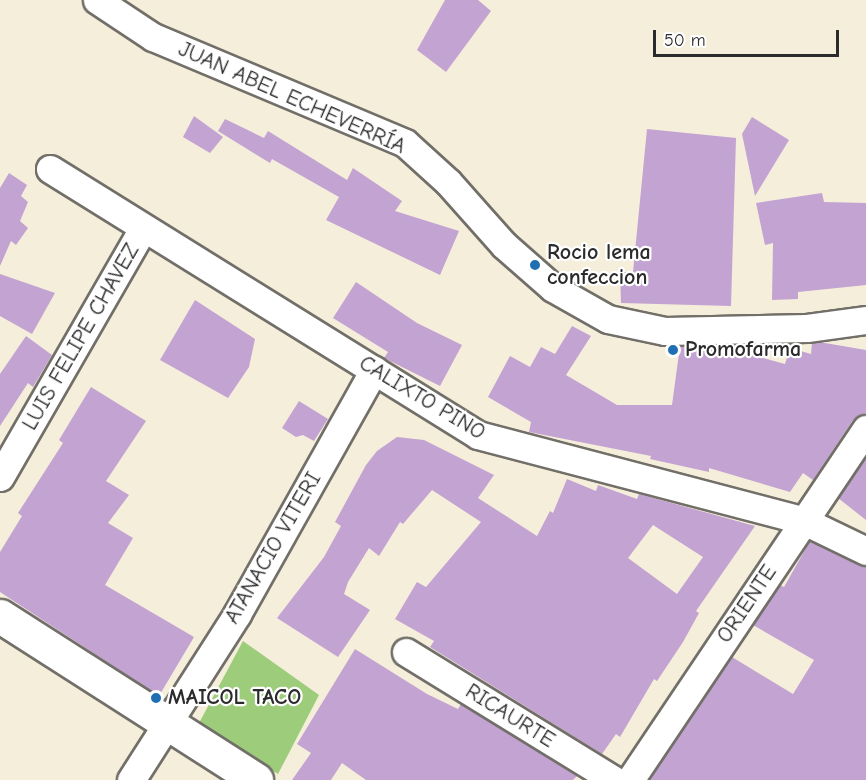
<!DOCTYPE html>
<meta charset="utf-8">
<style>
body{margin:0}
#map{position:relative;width:866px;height:780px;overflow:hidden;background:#f5eedb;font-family:"Comic Neue",sans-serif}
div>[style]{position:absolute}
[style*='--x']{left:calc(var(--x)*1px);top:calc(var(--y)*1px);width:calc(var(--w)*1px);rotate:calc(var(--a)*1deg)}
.green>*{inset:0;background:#9dcc7b}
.building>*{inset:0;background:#c2a3d1}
.roads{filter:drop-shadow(2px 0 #726f69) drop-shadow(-2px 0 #726f69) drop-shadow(0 2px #726f69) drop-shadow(0 -2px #726f69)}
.minor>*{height:27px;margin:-13.5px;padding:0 13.5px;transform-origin:13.5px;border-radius:13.5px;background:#fff}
.tertiary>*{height:33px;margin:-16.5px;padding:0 16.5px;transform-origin:16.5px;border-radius:16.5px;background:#fff}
.dots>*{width:16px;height:16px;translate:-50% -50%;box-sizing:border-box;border:3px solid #fff;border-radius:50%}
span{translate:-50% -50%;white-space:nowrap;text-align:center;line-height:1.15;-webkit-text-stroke:4.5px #fff;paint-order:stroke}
.street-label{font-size:22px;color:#2b2b2b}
.poi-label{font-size:22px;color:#2b2b2b;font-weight:700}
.left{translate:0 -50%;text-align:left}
.scale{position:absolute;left:653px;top:30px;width:186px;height:27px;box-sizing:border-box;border:3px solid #2b2b2b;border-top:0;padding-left:8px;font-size:18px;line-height:21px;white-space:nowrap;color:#2b2b2b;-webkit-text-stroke:4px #fff;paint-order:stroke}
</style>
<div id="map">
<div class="green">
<div style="clip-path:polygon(243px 641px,319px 695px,278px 774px,198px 725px)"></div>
</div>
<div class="building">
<div style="clip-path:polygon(445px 0,478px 0,491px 11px,446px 72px,417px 50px)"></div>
<div style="clip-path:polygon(194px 116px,223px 137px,210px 153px,183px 137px)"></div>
<div style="clip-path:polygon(752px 117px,789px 140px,755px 196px,742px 134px)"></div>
<div style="clip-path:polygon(225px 119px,264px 138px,268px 131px,347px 180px,353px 168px,402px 201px,395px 211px,459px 231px,440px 275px,326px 220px,339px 197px,272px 159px,270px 163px,218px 131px)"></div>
<div style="clip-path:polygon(647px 129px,736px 138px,731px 306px,621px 303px,620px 272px,633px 272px)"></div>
<div style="clip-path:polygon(9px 173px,27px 185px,21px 196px,28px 202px,20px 221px,28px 228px,16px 245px,11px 241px,0 266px,0 188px)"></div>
<div style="clip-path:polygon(822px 193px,824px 202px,866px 203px,866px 285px,798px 292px,798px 299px,772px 300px,773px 243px,765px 245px,756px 203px)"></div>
<div style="clip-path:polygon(0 274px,55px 293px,32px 334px,0 316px)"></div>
<div style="clip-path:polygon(356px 282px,417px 323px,462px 345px,440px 386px,384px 358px,388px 352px,333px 318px)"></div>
<div style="clip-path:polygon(195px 300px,255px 339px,249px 367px,228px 398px,160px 360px)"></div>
<div style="clip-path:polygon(572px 326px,591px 336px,566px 375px,617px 405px,672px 405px,680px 346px,734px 345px,733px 350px,785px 364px,790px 348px,811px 354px,812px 343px,819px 342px,866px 350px,866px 413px,853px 420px,813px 480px,803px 473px,790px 492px,709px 468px,709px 472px,650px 459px,651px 456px,529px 432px,531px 422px,488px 397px,510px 356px,530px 367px,541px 347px,555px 354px)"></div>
<div style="clip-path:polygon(26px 336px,52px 355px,33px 387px,28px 383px,0 426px,0 374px)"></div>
<div style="clip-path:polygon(91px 387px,146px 421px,106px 481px,129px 495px,108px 523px,133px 538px,105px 585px,194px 637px,159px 696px,0 592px,0 552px,22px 516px,18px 513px,63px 443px,59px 440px)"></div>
<div style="clip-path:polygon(299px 401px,328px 419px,314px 441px,303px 435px,296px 437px,282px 428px)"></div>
<div style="clip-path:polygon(evenodd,397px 437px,424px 440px,494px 475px,478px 498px,537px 536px,550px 511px,553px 513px,567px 479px,596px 491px,598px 485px,637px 499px,639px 494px,755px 526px,696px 611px,699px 613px,683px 642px,657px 681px,654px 679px,620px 737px,616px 734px,602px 754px,430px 647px,434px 641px,395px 619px,417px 582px,426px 587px,481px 522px,432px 490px,403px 524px,400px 522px,379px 556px,369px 548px,348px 582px,344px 594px,370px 610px,338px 657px,277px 618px,324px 557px,341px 526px,335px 522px,366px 465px,377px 451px,397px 437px,653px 525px,703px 557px,677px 594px,628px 558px,653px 525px)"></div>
<div style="clip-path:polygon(866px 457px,866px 520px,838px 498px)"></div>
<div style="clip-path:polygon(810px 541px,866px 567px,866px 780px,649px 780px,732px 657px,793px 694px,814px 660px,753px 625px,780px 585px,784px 587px)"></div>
<div style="clip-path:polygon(355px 649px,427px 694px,458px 709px,461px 704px,577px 776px,573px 780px,366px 780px,342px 763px,331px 780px,292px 780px,311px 753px,297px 744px)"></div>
</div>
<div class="roads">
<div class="minor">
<div style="--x:97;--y:0;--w:67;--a:33.5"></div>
<div style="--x:153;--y:37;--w:273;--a:22.8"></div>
<div style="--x:405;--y:143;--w:58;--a:42.2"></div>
<div style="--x:448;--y:182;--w:84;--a:48.4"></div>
<div style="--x:504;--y:245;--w:65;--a:41.3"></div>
<div style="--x:553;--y:288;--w:63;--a:29.4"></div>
<div style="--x:608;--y:319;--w:58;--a:11.9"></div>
<div style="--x:665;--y:331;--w:142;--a:-1.2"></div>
<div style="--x:807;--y:328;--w:60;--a:-7.7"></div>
<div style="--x:50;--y:169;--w:504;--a:31.86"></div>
<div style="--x:478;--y:435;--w:335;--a:14.7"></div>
<div style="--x:802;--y:520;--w:71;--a:25.8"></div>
<div style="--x:0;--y:477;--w:287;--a:-60.1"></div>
<div style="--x:406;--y:652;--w:244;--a:31.6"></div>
<div style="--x:131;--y:780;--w:197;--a:-57.4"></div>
<div style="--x:237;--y:614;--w:280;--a:-60.7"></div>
<div style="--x:630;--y:780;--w:423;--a:-56.1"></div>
</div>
<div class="tertiary">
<div style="--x:0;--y:616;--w:304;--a:32.6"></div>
</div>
</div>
<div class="dots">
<div style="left:535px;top:265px;background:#1f6fb2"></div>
<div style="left:673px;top:350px;background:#1f6fb2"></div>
<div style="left:156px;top:698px;background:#1f6fb2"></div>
</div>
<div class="street-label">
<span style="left:292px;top:98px;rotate:24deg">JUAN ABEL ECHEVERRÍA</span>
<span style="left:81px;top:337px;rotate:-60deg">LUIS FELIPE CHAVEZ</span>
<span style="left:422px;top:398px;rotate:31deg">CALIXTO PINO</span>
<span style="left:273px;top:548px;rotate:-60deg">ATANACIO VITERI</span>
<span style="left:747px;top:604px;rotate:-56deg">ORIENTE</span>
<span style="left:510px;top:716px;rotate:32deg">RICAURTE</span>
</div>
<div class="poi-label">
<span class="left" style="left:547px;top:265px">Rocio lema<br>confeccion</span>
<span class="left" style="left:685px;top:350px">Promofarma</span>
<span class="left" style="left:168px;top:698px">MAICOL TACO</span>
</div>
<div class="scale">50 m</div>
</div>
